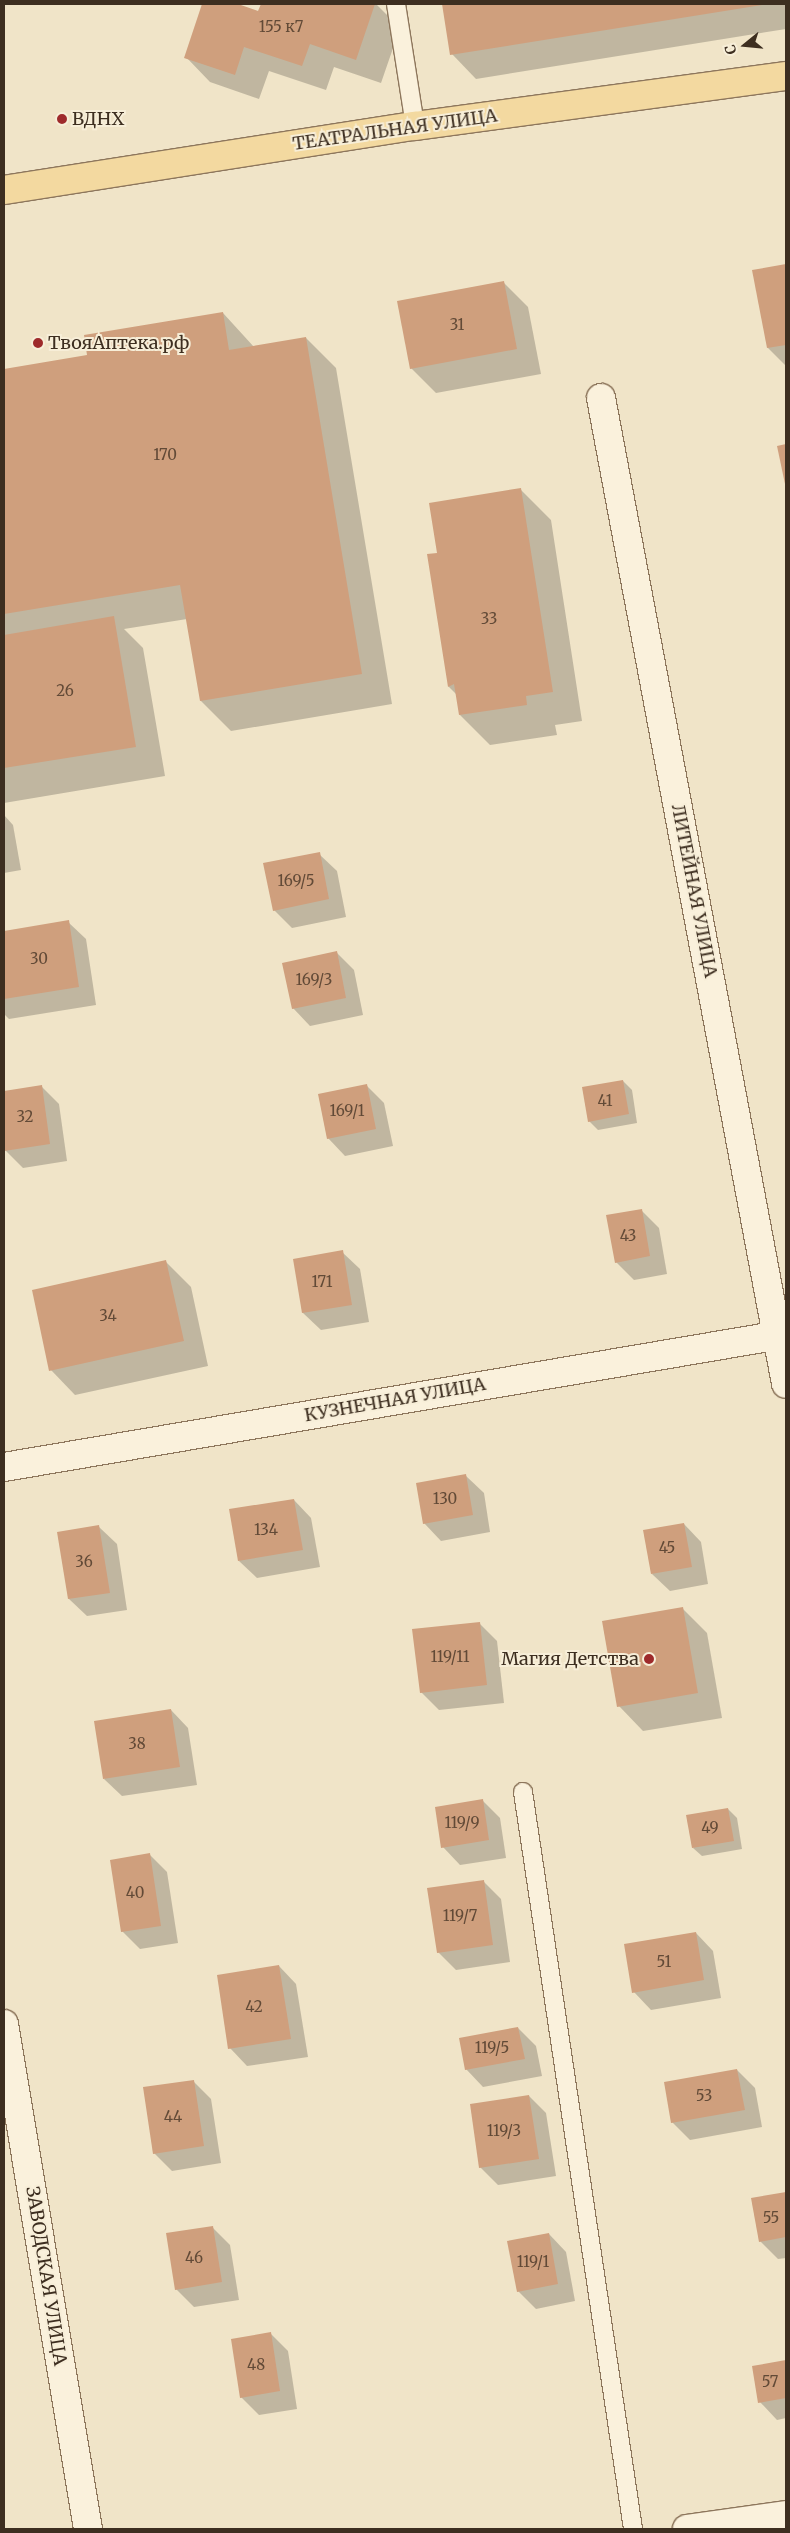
<!DOCTYPE html>
<meta charset="utf-8">
<style>
body{margin:0}
#map{position:relative;width:790px;height:2533px;overflow:hidden;background:#f0e4c8;font-family:Merriweather,serif}
div>[style]{position:absolute}
[style*='--x']{left:calc(var(--x)*1px);top:calc(var(--y)*1px);width:calc(var(--w)*1px);rotate:calc(var(--a)*1deg)}
.shadow>*{inset:0;background:#0003}
.building>*{inset:0;background:#cf9f7d}
.roads{filter:drop-shadow(1px 0 #8d765c) drop-shadow(-1px 0 #8d765c) drop-shadow(0 1px #8d765c) drop-shadow(0 -1px #8d765c)}
.service>*{height:18px;margin:-9px;padding:0 9px;transform-origin:9px;border-radius:9px;background:#faf1dc}
.minor>*{height:28px;margin:-14px;padding:0 14px;transform-origin:14px;border-radius:14px;background:#faf1dc}
.tertiary>*{height:28px;margin:-14px;padding:0 14px;transform-origin:14px;border-radius:14px;background:#faf1dc}
.primary>*{height:28px;margin:-14px;padding:0 14px;transform-origin:14px;border-radius:14px;background:#f3d9a0}
.dots>*{width:14px;height:14px;translate:-50% -50%;box-sizing:border-box;border:2px solid #f7eed8;border-radius:50%}
span{translate:-50% -50%;white-space:nowrap;text-align:center;line-height:1.15;-webkit-text-stroke:4px #f7eed8;paint-order:stroke}
.number-label{font-size:15px;color:#624a37}
.number-label span{-webkit-text-stroke-width:0}
.poi-label{font-size:18px;color:#3d2e20}
.left{translate:0 -50%;text-align:left}
.right{translate:-100% -50%;text-align:right}
.street-label{font-size:18px;color:#3d2e20}
.frame{position:absolute;inset:0;border:5px solid #3d2e20;pointer-events:none}
.north{position:absolute;left:720px;top:20px;width:50px;height:50px;-webkit-text-stroke:4px #f7eed8;paint-order:stroke;rotate:253deg;font-size:14px;font-weight:700;line-height:20px;text-align:center;color:#3d2e20}
.north::after{content:'';display:block;margin:auto;width:18px;height:22px;background:#3d2e20;clip-path:polygon(50% 0,100% 100%,50% 72%,0 100%)}
</style>
<div id="map">
<div class="shadow">
<div style="clip-path:polygon(204px 4px,234px 4px,259px 12px,262px 4px,325px 8px,327px 4px,376px 4px,400px 28px,381px 83px,334px 67px,326px 90px,269px 71px,259px 99px,210px 82px,186px 57px)"></div>
<div style="clip-path:polygon(443px 4px,786px 4px,786px 29px,476px 79px,452px 54px)"></div>
<div style="clip-path:polygon(786px 265px,786px 365px,785px 365px,768px 348px,754px 271px)"></div>
<div style="clip-path:polygon(503px 282px,528px 307px,541px 374px,436px 393px,411px 368px)"></div>
<div style="clip-path:polygon(223px 313px,254px 347px,306px 338px,336px 368px,392px 704px,231px 731px,201px 701px,187px 619px,124px 629px,143px 648px,165px 776px,4px 803px,4px 370px,88px 356px)"></div>
<div style="clip-path:polygon(521px 490px,551px 520px,582px 721px,555px 725px,557px 735px,490px 745px,460px 715px,457px 695px,449px 687px,438px 554px)"></div>
<div style="clip-path:polygon(4px 815px,13px 825px,21px 870px,4px 873px)"></div>
<div style="clip-path:polygon(319px 854px,337px 871px,346px 917px,292px 928px,274px 910px)"></div>
<div style="clip-path:polygon(68px 922px,86px 939px,96px 1005px,9px 1019px,4px 1014px,4px 932px)"></div>
<div style="clip-path:polygon(337px 953px,354px 970px,363px 1015px,310px 1026px,293px 1008px)"></div>
<div style="clip-path:polygon(623px 1081px,632px 1090px,637px 1123px,598px 1130px,589px 1121px)"></div>
<div style="clip-path:polygon(366px 1085px,384px 1103px,393px 1146px,345px 1156px,328px 1138px)"></div>
<div style="clip-path:polygon(41px 1086px,59px 1104px,67px 1161px,23px 1168px,5px 1150px,4px 1092px)"></div>
<div style="clip-path:polygon(641px 1210px,659px 1228px,667px 1274px,634px 1280px,616px 1262px)"></div>
<div style="clip-path:polygon(342px 1252px,360px 1269px,369px 1322px,321px 1330px,303px 1313px,295px 1260px)"></div>
<div style="clip-path:polygon(166px 1262px,191px 1287px,208px 1366px,75px 1395px,51px 1370px)"></div>
<div style="clip-path:polygon(466px 1476px,484px 1493px,490px 1532px,441px 1541px,424px 1523px)"></div>
<div style="clip-path:polygon(294px 1500px,311px 1518px,320px 1567px,257px 1578px,239px 1561px)"></div>
<div style="clip-path:polygon(684px 1524px,701px 1542px,708px 1584px,670px 1591px,652px 1574px)"></div>
<div style="clip-path:polygon(99px 1527px,117px 1544px,127px 1610px,87px 1616px,69px 1599px,59px 1533px)"></div>
<div style="clip-path:polygon(682px 1608px,707px 1633px,722px 1718px,643px 1731px,619px 1706px)"></div>
<div style="clip-path:polygon(479px 1623px,497px 1641px,504px 1703px,439px 1710px,421px 1692px)"></div>
<div style="clip-path:polygon(171px 1710px,188px 1728px,197px 1785px,122px 1796px,104px 1779px)"></div>
<div style="clip-path:polygon(482px 1800px,500px 1818px,506px 1858px,460px 1865px,443px 1847px)"></div>
<div style="clip-path:polygon(728px 1809px,737px 1818px,742px 1849px,702px 1856px,693px 1848px)"></div>
<div style="clip-path:polygon(150px 1855px,167px 1872px,178px 1943px,140px 1949px,122px 1931px)"></div>
<div style="clip-path:polygon(483px 1881px,501px 1899px,510px 1962px,456px 1970px,438px 1952px)"></div>
<div style="clip-path:polygon(696px 1933px,713px 1951px,721px 1998px,651px 2010px,634px 1992px)"></div>
<div style="clip-path:polygon(279px 1966px,296px 1984px,308px 2057px,247px 2066px,230px 2048px)"></div>
<div style="clip-path:polygon(518px 2028px,536px 2046px,542px 2076px,483px 2087px,466px 2069px)"></div>
<div style="clip-path:polygon(737px 2070px,755px 2088px,762px 2127px,690px 2140px,672px 2122px)"></div>
<div style="clip-path:polygon(193px 2081px,211px 2099px,221px 2163px,172px 2171px,154px 2153px)"></div>
<div style="clip-path:polygon(529px 2096px,546px 2113px,556px 2176px,498px 2185px,480px 2167px)"></div>
<div style="clip-path:polygon(786px 2193px,786px 2258px,778px 2259px,760px 2241px,753px 2199px)"></div>
<div style="clip-path:polygon(212px 2227px,230px 2245px,239px 2300px,194px 2307px,176px 2289px)"></div>
<div style="clip-path:polygon(549px 2234px,566px 2252px,575px 2301px,536px 2309px,518px 2291px)"></div>
<div style="clip-path:polygon(271px 2334px,288px 2351px,297px 2409px,259px 2415px,241px 2397px)"></div>
<div style="clip-path:polygon(786px 2361px,786px 2418px,777px 2420px,760px 2402px,753px 2367px)"></div>
</div>
<div class="building">
<div style="clip-path:polygon(202px 4px,238px 4px,258px 11px,261px 4px,375px 4px,356px 60px,310px 44px,302px 66px,244px 47px,235px 75px,184px 58px)"></div>
<div style="clip-path:polygon(442px 4px,762px 4px,762px 5px,450px 55px)"></div>
<div style="clip-path:polygon(786px 264px,786px 345px,767px 348px,752px 270px)"></div>
<div style="clip-path:polygon(504px 281px,517px 349px,410px 369px,397px 301px)"></div>
<div style="clip-path:polygon(223px 312px,229px 350px,306px 337px,362px 674px,200px 701px,180px 585px,4px 614px,4px 369px,87px 355px,84px 335px)"></div>
<div style="clip-path:polygon(786px 444px,786px 483px,785px 484px,777px 446px)"></div>
<div style="clip-path:polygon(521px 488px,553px 692px,526px 696px,527px 705px,459px 715px,454px 684px,448px 687px,427px 554px,437px 553px,429px 503px)"></div>
<div style="clip-path:polygon(114px 616px,136px 747px,4px 768px,4px 635px)"></div>
<div style="clip-path:polygon(320px 852px,329px 899px,273px 911px,263px 863px)"></div>
<div style="clip-path:polygon(69px 920px,79px 987px,4px 999px,4px 931px)"></div>
<div style="clip-path:polygon(337px 951px,346px 998px,292px 1009px,282px 963px)"></div>
<div style="clip-path:polygon(623px 1080px,629px 1114px,588px 1122px,582px 1087px)"></div>
<div style="clip-path:polygon(367px 1084px,376px 1129px,327px 1139px,318px 1094px)"></div>
<div style="clip-path:polygon(42px 1085px,50px 1144px,4px 1151px,4px 1091px)"></div>
<div style="clip-path:polygon(642px 1209px,650px 1256px,615px 1263px,606px 1215px)"></div>
<div style="clip-path:polygon(343px 1250px,352px 1305px,302px 1313px,293px 1259px)"></div>
<div style="clip-path:polygon(166px 1260px,184px 1341px,49px 1371px,32px 1290px)"></div>
<div style="clip-path:polygon(466px 1474px,473px 1515px,423px 1524px,416px 1483px)"></div>
<div style="clip-path:polygon(294px 1499px,303px 1550px,238px 1561px,229px 1509px)"></div>
<div style="clip-path:polygon(684px 1523px,692px 1567px,651px 1574px,643px 1530px)"></div>
<div style="clip-path:polygon(99px 1525px,110px 1593px,68px 1599px,57px 1532px)"></div>
<div style="clip-path:polygon(683px 1607px,698px 1693px,617px 1707px,602px 1621px)"></div>
<div style="clip-path:polygon(480px 1622px,487px 1685px,420px 1693px,412px 1629px)"></div>
<div style="clip-path:polygon(171px 1709px,180px 1767px,103px 1779px,94px 1721px)"></div>
<div style="clip-path:polygon(483px 1799px,489px 1840px,441px 1848px,435px 1807px)"></div>
<div style="clip-path:polygon(728px 1808px,734px 1841px,692px 1848px,686px 1815px)"></div>
<div style="clip-path:polygon(150px 1853px,161px 1926px,121px 1932px,110px 1860px)"></div>
<div style="clip-path:polygon(484px 1880px,493px 1945px,437px 1953px,427px 1888px)"></div>
<div style="clip-path:polygon(696px 1932px,704px 1980px,632px 1993px,624px 1944px)"></div>
<div style="clip-path:polygon(279px 1965px,291px 2039px,228px 2049px,217px 1975px)"></div>
<div style="clip-path:polygon(518px 2027px,525px 2059px,465px 2070px,459px 2038px)"></div>
<div style="clip-path:polygon(737px 2069px,745px 2110px,671px 2123px,664px 2082px)"></div>
<div style="clip-path:polygon(194px 2080px,204px 2146px,153px 2154px,143px 2087px)"></div>
<div style="clip-path:polygon(529px 2095px,539px 2159px,479px 2168px,470px 2104px)"></div>
<div style="clip-path:polygon(786px 2192px,786px 2237px,759px 2242px,751px 2198px)"></div>
<div style="clip-path:polygon(213px 2226px,222px 2282px,175px 2290px,166px 2233px)"></div>
<div style="clip-path:polygon(549px 2233px,558px 2284px,517px 2292px,507px 2241px)"></div>
<div style="clip-path:polygon(271px 2332px,280px 2391px,240px 2398px,231px 2339px)"></div>
<div style="clip-path:polygon(786px 2360px,786px 2398px,758px 2403px,752px 2366px)"></div>
</div>
<div class="roads">
<div class="service">
<div style="--x:396;--y:4;--w:123;--a:81.1"></div>
<div style="--x:523;--y:1792;--w:745;--a:81.51"></div>
</div>
<div class="minor">
<div style="--x:601;--y:398;--w:1003;--a:79.37"></div>
<div style="--x:4;--y:2024;--w:512;--a:80.56"></div>
<div style="--x:687;--y:2529;--w:100;--a:-8"></div>
</div>
<div class="tertiary">
<div style="--x:4;--y:1467;--w:793;--a:-9.65"></div>
</div>
<div class="primary">
<div style="--x:4;--y:190;--w:416;--a:-8.9"></div>
<div style="--x:415;--y:126;--w:374;--a:-7.7"></div>
</div>
</div>
<div class="dots">
<div style="left:62px;top:119px;background:#9e2a2b"></div>
<div style="left:38px;top:343px;background:#9e2a2b"></div>
<div style="left:649px;top:1659px;background:#9e2a2b"></div>
</div>
<div class="number-label">
<span style="left:281px;top:27px">155 к7</span>
<span style="left:457px;top:325px">31</span>
<span style="left:165px;top:455px">170</span>
<span style="left:489px;top:619px">33</span>
<span style="left:65px;top:691px">26</span>
<span style="left:296px;top:881px">169/5</span>
<span style="left:39px;top:959px">30</span>
<span style="left:314px;top:980px">169/3</span>
<span style="left:605px;top:1101px">41</span>
<span style="left:347px;top:1111px">169/1</span>
<span style="left:25px;top:1117px">32</span>
<span style="left:628px;top:1236px">43</span>
<span style="left:322px;top:1282px">171</span>
<span style="left:108px;top:1316px">34</span>
<span style="left:445px;top:1499px">130</span>
<span style="left:266px;top:1530px">134</span>
<span style="left:667px;top:1548px">45</span>
<span style="left:84px;top:1562px">36</span>
<span style="left:450px;top:1657px">119/11</span>
<span style="left:137px;top:1744px">38</span>
<span style="left:462px;top:1823px">119/9</span>
<span style="left:710px;top:1828px">49</span>
<span style="left:135px;top:1893px">40</span>
<span style="left:460px;top:1916px">119/7</span>
<span style="left:664px;top:1962px">51</span>
<span style="left:254px;top:2007px">42</span>
<span style="left:492px;top:2048px">119/5</span>
<span style="left:704px;top:2096px">53</span>
<span style="left:173px;top:2117px">44</span>
<span style="left:504px;top:2131px">119/3</span>
<span style="left:771px;top:2218px">55</span>
<span style="left:194px;top:2258px">46</span>
<span style="left:533px;top:2262px">119/1</span>
<span style="left:256px;top:2365px">48</span>
<span style="left:770px;top:2382px">57</span>
</div>
<div class="poi-label">
<span class="left" style="left:72px;top:119px">ВДНХ</span>
<span class="left" style="left:48px;top:343px">ТвояАптека.рф</span>
<span class="right" style="left:639px;top:1659px">Магия Детства</span>
</div>
<div class="street-label">
<span style="left:395px;top:130px;rotate:-8deg">ТЕАТРАЛЬНАЯ УЛИЦА</span>
<span style="left:694px;top:891px;rotate:79deg">ЛИТЕЙНАЯ УЛИЦА</span>
<span style="left:395px;top:1400px;rotate:-10deg">КУЗНЕЧНАЯ УЛИЦА</span>
<span style="left:46px;top:2276px;rotate:81deg">ЗАВОДСКАЯ УЛИЦА</span>
</div>
<div class="frame"></div>
<div class="north">С</div>
</div>
